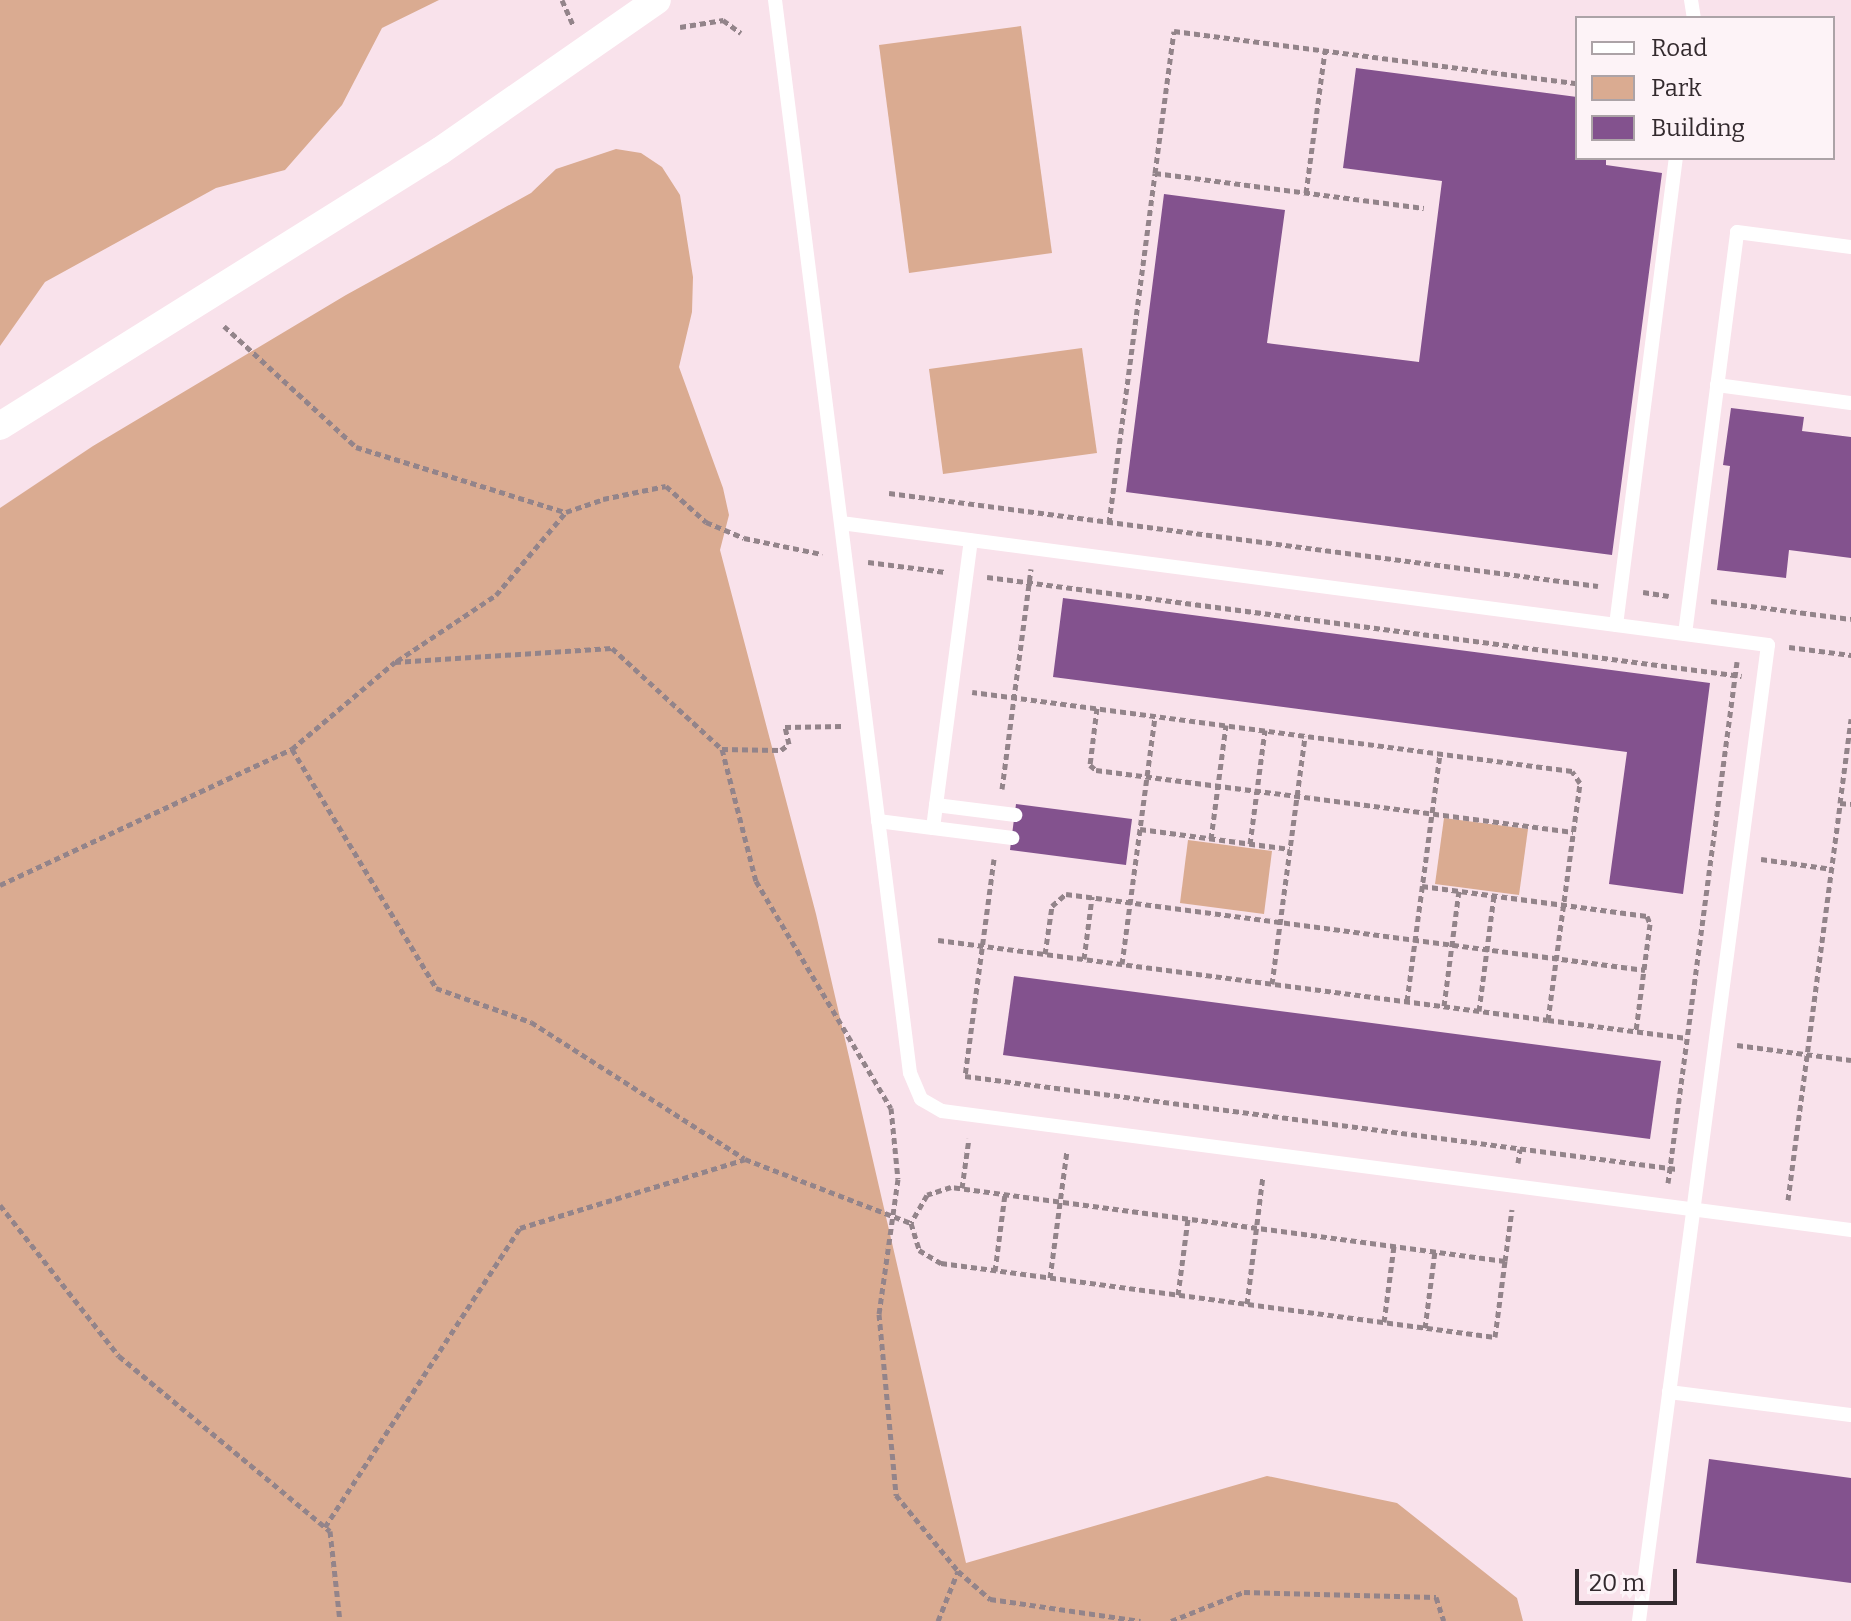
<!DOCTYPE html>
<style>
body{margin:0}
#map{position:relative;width:1851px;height:1621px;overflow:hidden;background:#f9e2eb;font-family:Bitter,serif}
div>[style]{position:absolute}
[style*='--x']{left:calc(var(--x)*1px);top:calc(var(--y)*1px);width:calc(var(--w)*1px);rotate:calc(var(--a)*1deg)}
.green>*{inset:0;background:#daab91}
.building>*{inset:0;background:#83528e}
.path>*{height:5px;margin-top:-2.5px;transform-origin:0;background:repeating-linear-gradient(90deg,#93848a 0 6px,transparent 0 10px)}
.lane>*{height:14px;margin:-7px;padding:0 7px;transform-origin:7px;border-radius:7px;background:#fff}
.street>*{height:28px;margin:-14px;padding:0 14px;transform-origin:14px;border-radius:14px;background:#fff}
span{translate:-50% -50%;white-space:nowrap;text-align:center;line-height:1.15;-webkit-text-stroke:8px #fdf3f7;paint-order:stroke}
.legend{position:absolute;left:1575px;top:16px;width:260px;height:144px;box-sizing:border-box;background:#fdf3f7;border:2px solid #aca3a7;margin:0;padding:10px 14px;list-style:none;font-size:24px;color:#332a2e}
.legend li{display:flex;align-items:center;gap:16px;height:40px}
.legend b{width:40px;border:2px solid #aca3a7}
.scale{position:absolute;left:1575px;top:1569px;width:102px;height:36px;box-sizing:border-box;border:4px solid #332a2e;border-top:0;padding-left:10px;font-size:24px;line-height:28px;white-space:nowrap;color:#332a2e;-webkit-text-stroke:6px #fdf3f7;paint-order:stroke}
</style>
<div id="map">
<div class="green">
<div style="clip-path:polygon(0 0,439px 0,382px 28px,342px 105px,285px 170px,216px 188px,45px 282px,0 346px)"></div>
<div style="clip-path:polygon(1021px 26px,1052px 253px,909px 273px,879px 45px)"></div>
<div style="clip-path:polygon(616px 149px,641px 153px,662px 167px,680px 195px,693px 277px,692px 312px,679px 367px,723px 488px,729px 515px,720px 550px,816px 914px,966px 1563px,1267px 1476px,1397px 1503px,1517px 1598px,1523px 1621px,0 1621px,0 508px,93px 446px,346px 295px,531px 193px,556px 169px)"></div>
<div style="clip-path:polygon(1082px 348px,1097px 453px,943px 474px,929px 369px)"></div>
<div style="clip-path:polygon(1444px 818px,1528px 829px,1519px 895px,1435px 884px)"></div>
<div style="clip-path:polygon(1188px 840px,1272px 851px,1264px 914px,1180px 903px)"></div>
</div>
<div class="building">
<div style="clip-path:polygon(1356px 68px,1577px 97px,1577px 158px,1606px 158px,1606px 165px,1662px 173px,1612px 555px,1126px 492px,1164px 194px,1285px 210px,1267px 343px,1419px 362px,1442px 181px,1343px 168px)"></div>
<div style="clip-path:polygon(1731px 408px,1804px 417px,1802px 431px,1851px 437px,1851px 558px,1789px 550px,1786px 578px,1717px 570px,1730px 466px,1723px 465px)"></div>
<div style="clip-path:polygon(1063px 598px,1710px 683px,1683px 894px,1609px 884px,1627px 752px,1053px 677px)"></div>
<div style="clip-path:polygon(1016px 804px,1132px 819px,1126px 865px,1010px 850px)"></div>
<div style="clip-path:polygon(1014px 976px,1661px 1061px,1650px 1139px,1003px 1055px)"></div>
<div style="clip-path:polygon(1709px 1459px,1851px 1478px,1851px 1583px,1696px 1563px)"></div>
</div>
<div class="path">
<div style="--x:562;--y:0;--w:27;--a:66"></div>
<div style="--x:680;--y:27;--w:44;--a:-9.2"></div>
<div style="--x:723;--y:20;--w:22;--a:36"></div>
<div style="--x:1155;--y:173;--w:143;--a:-82.4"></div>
<div style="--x:1174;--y:31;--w:406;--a:7.4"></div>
<div style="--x:1306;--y:193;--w:144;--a:-82.4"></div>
<div style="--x:224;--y:326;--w:179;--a:42.5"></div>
<div style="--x:356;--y:447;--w:219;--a:17.3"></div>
<div style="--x:889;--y:493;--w:715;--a:7.47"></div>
<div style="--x:1109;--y:523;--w:353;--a:-82.5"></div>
<div style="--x:1155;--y:173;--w:271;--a:7.4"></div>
<div style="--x:868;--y:562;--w:78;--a:7.4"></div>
<div style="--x:987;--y:577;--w:761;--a:7.47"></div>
<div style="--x:1643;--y:592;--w:26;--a:9"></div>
<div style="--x:1711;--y:601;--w:141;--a:7.3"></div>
<div style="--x:1789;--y:647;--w:63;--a:7.4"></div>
<div style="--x:397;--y:661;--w:119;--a:-33.7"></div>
<div style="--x:496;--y:595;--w:109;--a:-49.9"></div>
<div style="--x:566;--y:512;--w:39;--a:-19"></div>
<div style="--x:603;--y:499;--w:64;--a:-11.7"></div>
<div style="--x:666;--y:486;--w:54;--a:42"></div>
<div style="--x:706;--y:522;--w:41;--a:22.8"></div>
<div style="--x:744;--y:538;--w:80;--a:11.6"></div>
<div style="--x:1097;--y:708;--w:57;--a:97"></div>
<div style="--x:1090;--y:765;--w:8;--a:40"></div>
<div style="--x:1096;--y:770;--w:481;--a:7.4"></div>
<div style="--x:292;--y:749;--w:279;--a:58.9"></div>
<div style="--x:436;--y:988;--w:101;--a:19.7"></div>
<div style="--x:531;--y:1022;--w:253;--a:32.6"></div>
<div style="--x:722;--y:749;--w:59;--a:1"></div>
<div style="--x:781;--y:750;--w:10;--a:-37"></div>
<div style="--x:789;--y:744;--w:17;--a:-103"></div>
<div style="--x:785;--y:727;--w:57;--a:-1"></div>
<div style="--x:1002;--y:789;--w:222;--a:-82.5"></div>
<div style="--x:1840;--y:803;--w:85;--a:-82.5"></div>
<div style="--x:1140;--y:829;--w:151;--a:7.6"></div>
<div style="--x:1211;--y:839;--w:115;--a:-82.5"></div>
<div style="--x:1250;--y:844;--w:115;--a:-82.5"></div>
<div style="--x:994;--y:859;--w:219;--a:97.6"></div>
<div style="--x:965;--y:1076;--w:718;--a:7.44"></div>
<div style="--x:1761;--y:859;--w:72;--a:8"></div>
<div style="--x:0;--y:885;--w:322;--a:-25"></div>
<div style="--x:292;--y:749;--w:135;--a:-40.2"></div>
<div style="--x:395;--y:662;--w:217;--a:-3.7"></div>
<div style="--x:612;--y:648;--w:149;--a:42.6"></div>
<div style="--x:722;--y:749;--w:136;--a:75.6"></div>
<div style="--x:756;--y:881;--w:264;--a:59.3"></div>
<div style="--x:891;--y:1108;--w:71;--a:84.4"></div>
<div style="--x:898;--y:1179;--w:136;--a:98"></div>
<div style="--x:879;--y:1314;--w:182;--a:84.6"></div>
<div style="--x:896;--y:1495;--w:98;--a:50.8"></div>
<div style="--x:958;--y:1571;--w:43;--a:41.2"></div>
<div style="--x:990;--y:1599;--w:152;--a:8.3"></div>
<div style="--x:1422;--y:886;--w:227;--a:7.6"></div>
<div style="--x:1647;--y:916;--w:9;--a:69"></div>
<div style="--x:1650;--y:924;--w:108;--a:97.5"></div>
<div style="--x:938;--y:940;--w:615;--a:7.47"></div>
<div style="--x:1548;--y:1020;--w:239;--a:-82.3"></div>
<div style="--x:1580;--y:783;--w:14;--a:-124"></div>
<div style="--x:1572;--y:771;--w:605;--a:-172.5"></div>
<div style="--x:1045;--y:954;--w:49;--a:-81.7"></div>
<div style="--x:1052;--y:906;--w:18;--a:-41"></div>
<div style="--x:1066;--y:894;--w:584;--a:7.48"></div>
<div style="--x:1084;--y:959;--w:63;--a:-82.6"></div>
<div style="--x:1122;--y:964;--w:250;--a:-82.4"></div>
<div style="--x:1272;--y:984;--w:250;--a:-82.4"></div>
<div style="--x:1407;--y:1001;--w:250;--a:-82.4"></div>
<div style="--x:1444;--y:1006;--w:116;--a:-82.6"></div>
<div style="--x:1479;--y:1011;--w:117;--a:-82.6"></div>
<div style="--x:1548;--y:1020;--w:140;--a:7.4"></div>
<div style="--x:1737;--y:1045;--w:115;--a:7.5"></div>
<div style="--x:1518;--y:1163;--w:14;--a:-82"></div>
<div style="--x:1668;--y:1183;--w:526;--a:-82.46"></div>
<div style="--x:962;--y:1188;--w:50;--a:-82"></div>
<div style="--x:1788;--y:1200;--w:400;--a:-82.5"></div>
<div style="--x:1840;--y:803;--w:11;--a:5"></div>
<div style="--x:0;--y:1205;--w:192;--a:51.8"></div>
<div style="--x:119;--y:1356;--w:274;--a:39.7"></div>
<div style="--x:330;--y:1531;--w:91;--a:83.7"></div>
<div style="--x:1505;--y:1261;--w:559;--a:-172.39"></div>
<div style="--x:951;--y:1187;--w:25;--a:162"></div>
<div style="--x:927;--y:1195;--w:32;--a:120"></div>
<div style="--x:911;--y:1223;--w:28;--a:73"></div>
<div style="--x:919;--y:1250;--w:26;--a:31"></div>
<div style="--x:941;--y:1263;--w:559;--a:7.61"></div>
<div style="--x:1495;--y:1337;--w:77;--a:-82.5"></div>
<div style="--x:1505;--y:1261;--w:52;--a:-82.3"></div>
<div style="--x:995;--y:1271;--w:78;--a:-82.6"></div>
<div style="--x:1050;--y:1278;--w:128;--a:-82.4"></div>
<div style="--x:1178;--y:1295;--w:77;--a:-82.5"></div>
<div style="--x:1247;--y:1304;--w:129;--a:-82.9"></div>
<div style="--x:1384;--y:1322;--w:77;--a:-82.5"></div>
<div style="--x:1425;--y:1328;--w:78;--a:-82.6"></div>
<div style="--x:325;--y:1527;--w:357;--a:-56.9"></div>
<div style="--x:520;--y:1228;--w:235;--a:-17"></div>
<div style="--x:745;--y:1159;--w:178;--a:21.1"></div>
<div style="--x:938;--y:1621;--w:54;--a:-68.2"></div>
<div style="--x:1171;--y:1621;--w:79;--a:-21.7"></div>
<div style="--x:1244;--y:1592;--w:192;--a:1.5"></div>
<div style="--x:1436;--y:1597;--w:25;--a:72"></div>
</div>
<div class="lane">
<div style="--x:775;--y:0;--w:1081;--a:82.83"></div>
<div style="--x:910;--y:1073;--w:28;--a:67"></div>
<div style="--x:921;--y:1099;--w:24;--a:30"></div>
<div style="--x:942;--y:1111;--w:917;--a:7.46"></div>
<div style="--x:1691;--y:0;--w:18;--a:81"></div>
<div style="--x:1717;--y:385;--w:135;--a:7.7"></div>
<div style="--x:841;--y:523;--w:935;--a:7.5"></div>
<div style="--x:1768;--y:645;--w:984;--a:97.53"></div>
<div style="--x:1616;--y:625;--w:471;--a:-82.7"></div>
<div style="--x:1685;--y:634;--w:405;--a:-82.6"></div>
<div style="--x:1737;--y:232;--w:115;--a:7.5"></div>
<div style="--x:936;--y:805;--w:80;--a:7.2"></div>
<div style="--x:878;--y:821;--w:55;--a:7.3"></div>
<div style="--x:933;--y:828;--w:290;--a:-82.5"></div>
<div style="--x:933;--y:828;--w:80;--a:7.2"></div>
<div style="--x:1669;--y:1392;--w:183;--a:7.2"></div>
</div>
<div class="street">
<div style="--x:0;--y:426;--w:519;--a:-32.01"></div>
<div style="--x:440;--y:151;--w:264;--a:-34.8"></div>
</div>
<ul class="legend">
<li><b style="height:10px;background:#fff"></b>Road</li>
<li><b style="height:22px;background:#daab91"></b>Park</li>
<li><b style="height:22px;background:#83528e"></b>Building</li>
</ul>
<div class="scale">20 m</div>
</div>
